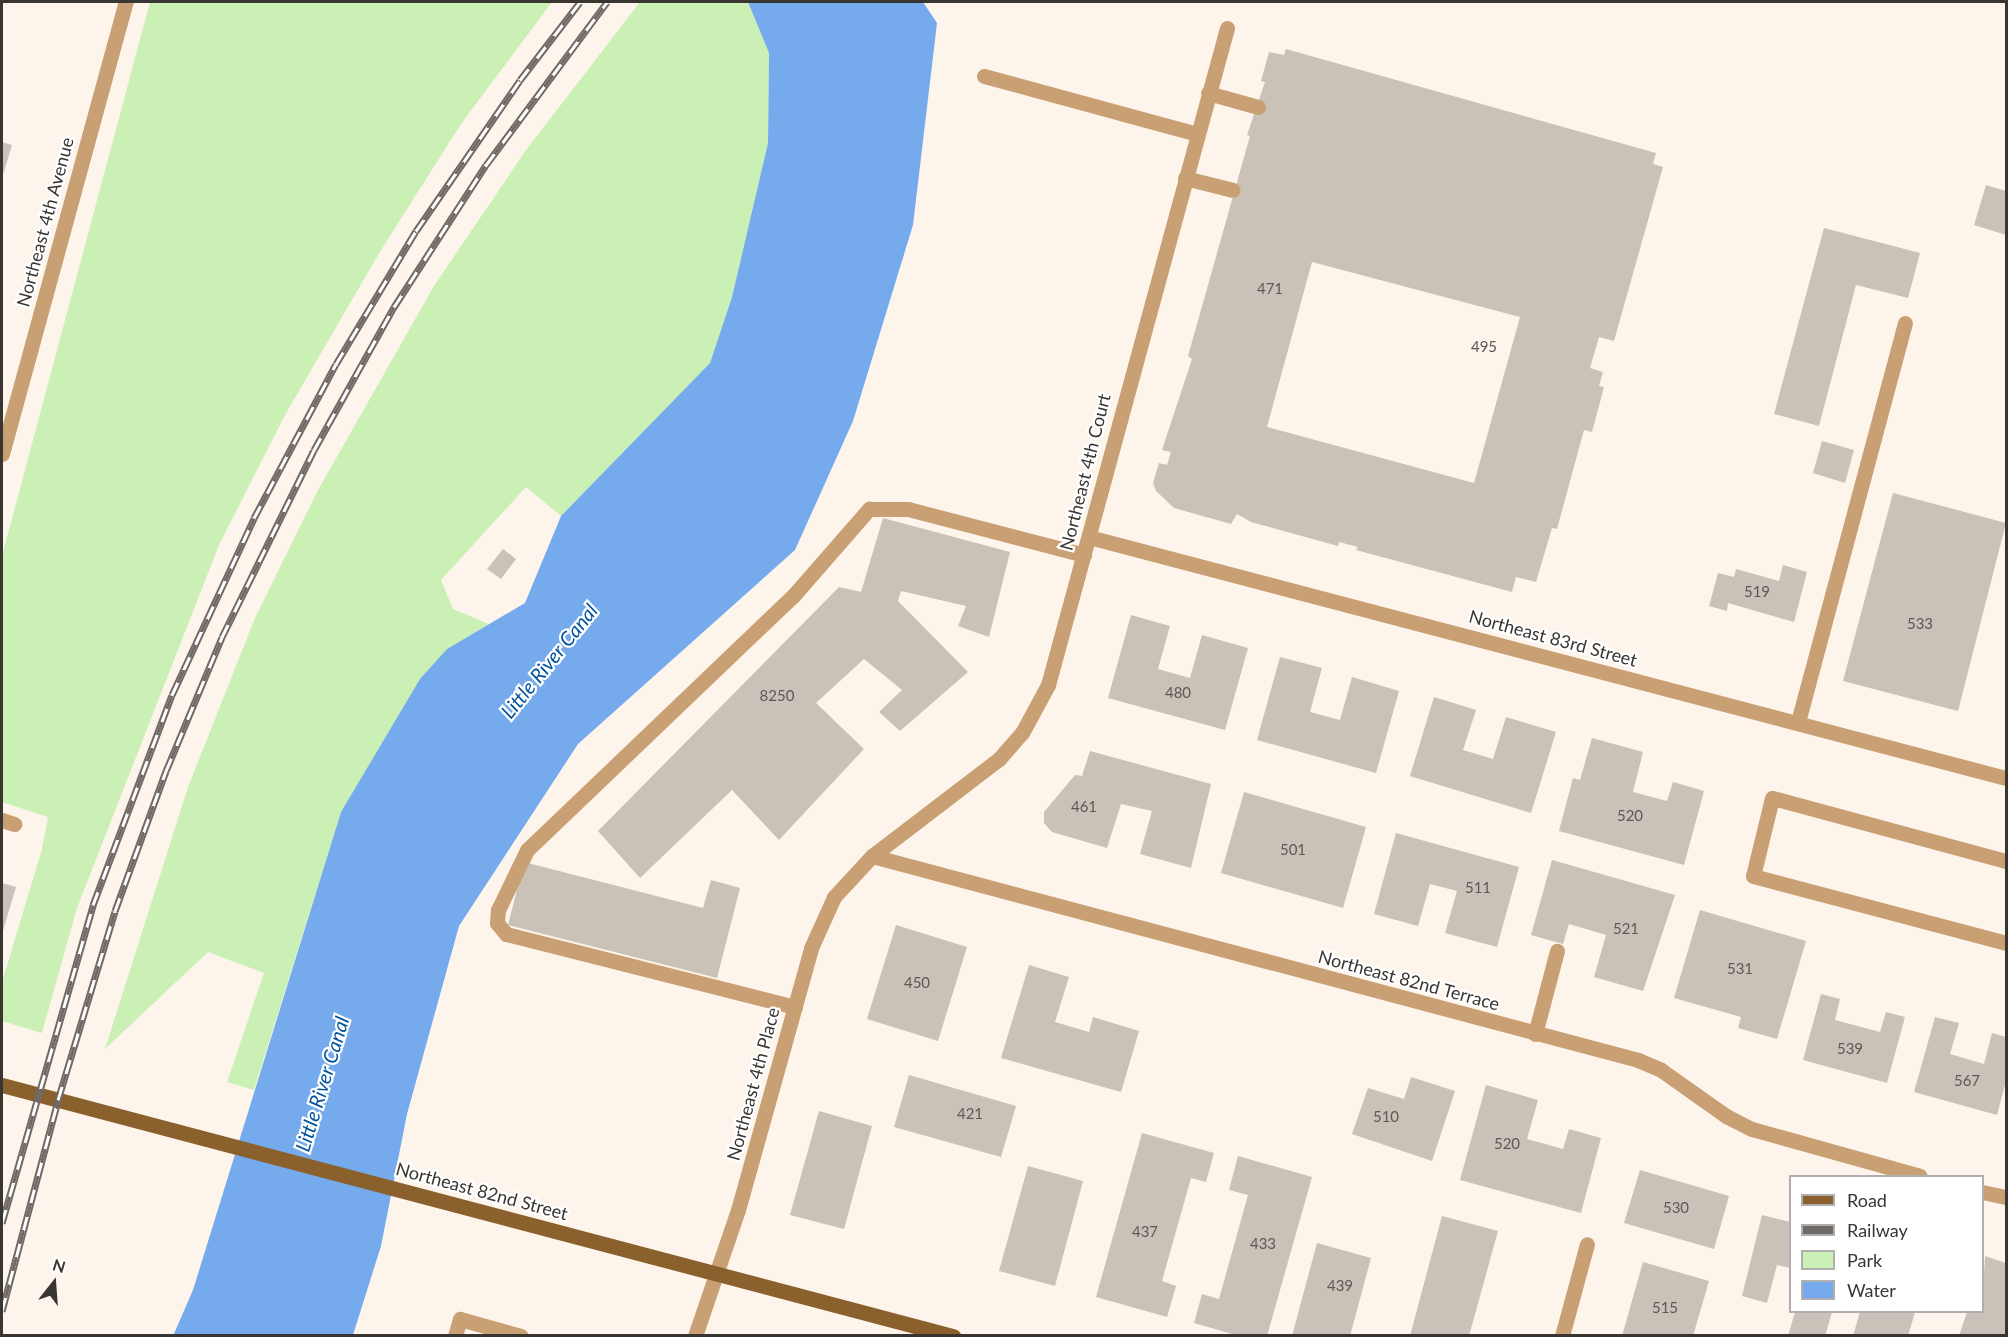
<!DOCTYPE html>
<style>
body{margin:0}
#map{position:relative;width:2008px;height:1337px;overflow:hidden;background:#fdf4ec;font-family:Lato,sans-serif}
div>[style]{position:absolute}
[style*='--x']{left:calc(var(--x)*1px);top:calc(var(--y)*1px);width:calc(var(--w)*1px);rotate:calc(var(--a)*1deg)}
.green>*{inset:0;background:#cbf0b6}
.water>*{inset:0;background:#75abec}
.building>*{inset:0;background:#cac1b9}
.service>*{height:15px;margin:-7.5px;padding:0 7.5px;transform-origin:7.5px;border-radius:7.5px;background:#c9a073}
.minor>*{height:15px;margin:-7.5px;padding:0 7.5px;transform-origin:7.5px;border-radius:7.5px;background:#c9a073}
.primary>*{height:15px;margin:-7.5px;padding:0 7.5px;transform-origin:7.5px;border-radius:7.5px;background:#8a602c}
.rail>*{height:7px;margin-top:-3.5px;transform-origin:0;background:repeating-linear-gradient(90deg,#fff 0 14px,#6f6a65 0 28px);box-sizing:border-box;border-block:2px solid #6f6a65}
span{translate:-50% -50%;white-space:nowrap;text-align:center;line-height:1.15;-webkit-text-stroke:4.5px #fff;paint-order:stroke}
.number-label{font-size:15px;color:#5d5954}
.number-label span{-webkit-text-stroke-width:0}
.street-label{font-size:18px;color:#393632}
.water-label{font-size:20px;color:#00529e;font-style:italic}
.frame{position:absolute;inset:0;border:3px solid #393632;pointer-events:none}
.legend{position:absolute;left:1789px;top:1175px;width:195px;height:138px;box-sizing:border-box;background:#fff;border:2px solid #b0afad;margin:0;padding:8px 10px;list-style:none;font-size:18px;color:#393632}
.legend li{display:flex;align-items:center;gap:12px;height:30px}
.legend b{width:30px;border:2px solid #b0afad}
.north{position:absolute;left:24px;top:1253px;width:60px;height:60px;-webkit-text-stroke:4px #fff;paint-order:stroke;rotate:17deg;font-size:16px;font-weight:700;line-height:24px;text-align:center;color:#393632}
.north::after{content:'';display:block;margin:auto;width:21px;height:27px;background:#393632;clip-path:polygon(50% 0,100% 100%,50% 72%,0 100%)}
</style>
<div id="map">
<div class="green">
<div style="clip-path:polygon(150px 2px,552px 2px,461px 124px,381px 250px,285px 415px,219px 545px,77px 908px,42px 1033px,2px 1021px,2px 982px,42px 849px,48px 817px,2px 802px,2px 556px)"></div>
<div style="clip-path:polygon(640px 2px,748px 2px,769px 53px,768px 143px,732px 297px,710px 363px,561px 516px,526px 487px,441px 580px,453px 609px,489px 624px,447px 649px,341px 812px,254px 1090px,227px 1082px,264px 973px,208px 952px,105px 1049px,188px 787px,255px 618px,318px 490px,434px 286px,526px 150px)"></div>
</div>
<div class="water">
<div style="clip-path:polygon(748px 2px,923px 2px,937px 23px,913px 225px,853px 421px,795px 550px,578px 744px,459px 926px,407px 1114px,381px 1246px,353px 1335px,173px 1336px,193px 1290px,341px 812px,420px 679px,447px 649px,525px 603px,561px 516px,710px 363px,732px 297px,768px 143px,769px 53px)"></div>
</div>
<div class="building">
<div style="clip-path:polygon(evenodd,1286px 49px,1656px 153px,1653px 164px,1663px 167px,1614px 341px,1599px 337px,1590px 368px,1603px 372px,1599px 386px,1604px 387px,1592px 432px,1584px 430px,1557px 529px,1552px 528px,1536px 582px,1516px 577px,1512px 592px,1356px 550px,1358px 547px,1339px 542px,1338px 546px,1251px 522px,1237px 514px,1231px 524px,1174px 508px,1156px 491px,1153px 483px,1159px 463px,1167px 465px,1171px 452px,1162px 450px,1192px 359px,1188px 356px,1250px 136px,1247px 135px,1265px 82px,1261px 81px,1269px 52px,1284px 55px,1286px 49px,1312px 262px,1520px 317px,1474px 483px,1267px 427px,1312px 262px)"></div>
<div style="clip-path:polygon(2px 142px,12px 145px,2px 178px)"></div>
<div style="clip-path:polygon(1986px 185px,2006px 191px,2006px 235px,1974px 225px)"></div>
<div style="clip-path:polygon(1824px 228px,1920px 253px,1908px 298px,1856px 285px,1819px 426px,1774px 414px)"></div>
<div style="clip-path:polygon(1822px 441px,1854px 450px,1845px 483px,1813px 473px)"></div>
<div style="clip-path:polygon(1893px 493px,2006px 523px,1958px 711px,1843px 681px)"></div>
<div style="clip-path:polygon(883px 518px,1010px 552px,989px 637px,958px 626px,966px 606px,901px 591px,898px 601px,968px 672px,900px 731px,879px 712px,902px 690px,864px 659px,816px 703px,864px 749px,779px 840px,732px 790px,640px 878px,598px 831px,839px 587px,861px 592px)"></div>
<div style="clip-path:polygon(503px 549px,516px 559px,501px 579px,487px 569px)"></div>
<div style="clip-path:polygon(1783px 565px,1807px 572px,1794px 622px,1728px 603px,1727px 611px,1709px 606px,1718px 573px,1734px 577px,1736px 569px,1779px 581px)"></div>
<div style="clip-path:polygon(1131px 615px,1170px 626px,1158px 669px,1190px 678px,1202px 635px,1248px 648px,1225px 730px,1108px 698px)"></div>
<div style="clip-path:polygon(1280px 657px,1322px 668px,1310px 712px,1340px 720px,1352px 677px,1399px 691px,1376px 773px,1257px 740px)"></div>
<div style="clip-path:polygon(1434px 697px,1476px 710px,1463px 750px,1493px 759px,1506px 717px,1556px 732px,1531px 813px,1410px 776px)"></div>
<div style="clip-path:polygon(1592px 738px,1643px 752px,1633px 792px,1667px 801px,1673px 782px,1704px 791px,1684px 865px,1559px 831px,1573px 778px,1580px 780px)"></div>
<div style="clip-path:polygon(1090px 751px,1211px 784px,1191px 868px,1140px 854px,1152px 811px,1121px 804px,1107px 848px,1052px 832px,1044px 823px,1044px 812px,1075px 775px,1082px 776px)"></div>
<div style="clip-path:polygon(1244px 792px,1366px 827px,1343px 908px,1221px 873px)"></div>
<div style="clip-path:polygon(1396px 833px,1519px 867px,1497px 947px,1445px 933px,1457px 891px,1430px 884px,1418px 926px,1374px 914px)"></div>
<div style="clip-path:polygon(1552px 860px,1675px 895px,1643px 991px,1594px 977px,1606px 935px,1569px 924px,1563px 944px,1531px 935px)"></div>
<div style="clip-path:polygon(524px 862px,703px 908px,711px 880px,740px 888px,717px 978px,508px 925px)"></div>
<div style="clip-path:polygon(2px 883px,16px 887px,2px 934px)"></div>
<div style="clip-path:polygon(1700px 910px,1806px 941px,1777px 1039px,1738px 1028px,1741px 1017px,1674px 998px)"></div>
<div style="clip-path:polygon(896px 925px,967px 947px,938px 1041px,867px 1019px)"></div>
<div style="clip-path:polygon(1029px 965px,1069px 977px,1055px 1022px,1089px 1032px,1093px 1017px,1139px 1031px,1121px 1092px,1001px 1058px)"></div>
<div style="clip-path:polygon(1821px 994px,1840px 999px,1835px 1020px,1880px 1032px,1886px 1012px,1905px 1017px,1887px 1083px,1803px 1060px)"></div>
<div style="clip-path:polygon(1935px 1017px,1959px 1023px,1950px 1054px,1984px 1064px,1992px 1033px,2006px 1037px,2006px 1081px,1997px 1115px,1914px 1092px)"></div>
<div style="clip-path:polygon(909px 1075px,1016px 1106px,1001px 1157px,894px 1127px)"></div>
<div style="clip-path:polygon(1411px 1077px,1455px 1091px,1432px 1161px,1352px 1134px,1368px 1088px,1404px 1099px)"></div>
<div style="clip-path:polygon(1486px 1085px,1538px 1100px,1527px 1139px,1563px 1149px,1569px 1129px,1601px 1138px,1581px 1213px,1460px 1180px)"></div>
<div style="clip-path:polygon(819px 1111px,872px 1126px,844px 1229px,790px 1215px)"></div>
<div style="clip-path:polygon(1142px 1133px,1214px 1153px,1206px 1182px,1191px 1178px,1162px 1281px,1176px 1286px,1167px 1317px,1096px 1297px)"></div>
<div style="clip-path:polygon(1238px 1156px,1312px 1177px,1267px 1336px,1239px 1336px,1194px 1323px,1202px 1294px,1219px 1299px,1248px 1195px,1229px 1190px)"></div>
<div style="clip-path:polygon(1028px 1166px,1083px 1181px,1055px 1286px,999px 1271px)"></div>
<div style="clip-path:polygon(1640px 1170px,1729px 1196px,1714px 1249px,1624px 1223px)"></div>
<div style="clip-path:polygon(1762px 1215px,1790px 1222px,1790px 1268px,1777px 1265px,1767px 1303px,1742px 1296px)"></div>
<div style="clip-path:polygon(1442px 1216px,1498px 1231px,1469px 1336px,1410px 1336px)"></div>
<div style="clip-path:polygon(1317px 1243px,1371px 1258px,1350px 1336px,1292px 1336px)"></div>
<div style="clip-path:polygon(1985px 1256px,2006px 1263px,2006px 1336px,1959px 1336px,1967px 1312px,1982px 1312px)"></div>
<div style="clip-path:polygon(1643px 1262px,1709px 1281px,1693px 1336px,1622px 1336px)"></div>
<div style="clip-path:polygon(1795px 1312px,1832px 1312px,1825px 1336px,1788px 1336px)"></div>
<div style="clip-path:polygon(1860px 1312px,1915px 1312px,1908px 1336px,1853px 1336px)"></div>
</div>
<div class="service">
<div style="--x:984;--y:76;--w:221;--a:15.2"></div>
<div style="--x:1208;--y:93;--w:52;--a:15.6"></div>
<div style="--x:1185;--y:178;--w:49;--a:14"></div>
<div style="--x:1798;--y:722;--w:413;--a:-75"></div>
<div style="--x:2006;--y:861;--w:242;--a:-164.9"></div>
<div style="--x:1772;--y:798;--w:80;--a:103.7"></div>
<div style="--x:1753;--y:876;--w:262;--a:14.8"></div>
<div style="--x:795;--y:1007;--w:298;--a:-165.8"></div>
<div style="--x:506;--y:934;--w:14;--a:-129"></div>
<div style="--x:497;--y:923;--w:13;--a:-86"></div>
<div style="--x:498;--y:910;--w:67;--a:-64.2"></div>
<div style="--x:527;--y:850;--w:368;--a:-43.7"></div>
<div style="--x:793;--y:596;--w:116;--a:-48.9"></div>
<div style="--x:869;--y:509;--w:39;--a:0"></div>
<div style="--x:908;--y:509;--w:182;--a:14.6"></div>
<div style="--x:1535;--y:1034;--w:86;--a:-75.2"></div>
<div style="--x:455;--y:1336;--w:18;--a:-74"></div>
<div style="--x:460;--y:1319;--w:63;--a:15.6"></div>
<div style="--x:1562;--y:1336;--w:95;--a:-74.8"></div>
</div>
<div class="minor">
<div style="--x:2;--y:454;--w:469;--a:-74.7"></div>
<div style="--x:1089;--y:537;--w:948;--a:14.73"></div>
<div style="--x:2;--y:820;--w:13;--a:18"></div>
<div style="--x:872;--y:856;--w:793;--a:14.91"></div>
<div style="--x:1638;--y:1060;--w:25;--a:23"></div>
<div style="--x:1661;--y:1070;--w:80;--a:35.3"></div>
<div style="--x:1726;--y:1116;--w:29;--a:27"></div>
<div style="--x:1752;--y:1129;--w:174;--a:15.6"></div>
<div style="--x:1982;--y:1192;--w:25;--a:12"></div>
<div style="--x:695;--y:1336;--w:133;--a:-71.2"></div>
<div style="--x:738;--y:1210;--w:272;--a:-74.4"></div>
<div style="--x:811;--y:948;--w:56;--a:-65.7"></div>
<div style="--x:834;--y:897;--w:56;--a:-47.2"></div>
<div style="--x:872;--y:856;--w:160;--a:-37.4"></div>
<div style="--x:999;--y:759;--w:35;--a:-49"></div>
<div style="--x:1022;--y:733;--w:55;--a:-61.6"></div>
<div style="--x:1048;--y:685;--w:681;--a:-74.76"></div>
</div>
<div class="primary">
<div style="--x:2;--y:1085;--w:984;--a:14.79"></div>
</div>
<div class="rail">
<div style="--x:2;--y:1223;--w:331;--a:-74"></div>
<div style="--x:93;--y:905;--w:224;--a:-69.4"></div>
<div style="--x:172;--y:695;--w:195;--a:-65.1"></div>
<div style="--x:254;--y:518;--w:174;--a:-62"></div>
<div style="--x:336;--y:364;--w:155;--a:-59"></div>
<div style="--x:416;--y:231;--w:183;--a:-55.4"></div>
<div style="--x:520;--y:80;--w:98;--a:-52.4"></div>
<div style="--x:2;--y:1311;--w:218;--a:-75.1"></div>
<div style="--x:58;--y:1100;--w:197;--a:-73.2"></div>
<div style="--x:115;--y:911;--w:149;--a:-70"></div>
<div style="--x:166;--y:771;--w:145;--a:-67.3"></div>
<div style="--x:222;--y:637;--w:208;--a:-63.8"></div>
<div style="--x:314;--y:450;--w:164;--a:-60.8"></div>
<div style="--x:394;--y:307;--w:169;--a:-57.1"></div>
<div style="--x:486;--y:165;--w:203;--a:-53.4"></div>
</div>
<div class="number-label">
<span style="left:1270px;top:289px">471</span>
<span style="left:1484px;top:347px">495</span>
<span style="left:1757px;top:592px">519</span>
<span style="left:1920px;top:624px">533</span>
<span style="left:1178px;top:693px">480</span>
<span style="left:777px;top:696px">8250</span>
<span style="left:1084px;top:807px">461</span>
<span style="left:1630px;top:816px">520</span>
<span style="left:1293px;top:850px">501</span>
<span style="left:1478px;top:888px">511</span>
<span style="left:1626px;top:929px">521</span>
<span style="left:1740px;top:969px">531</span>
<span style="left:917px;top:983px">450</span>
<span style="left:1850px;top:1049px">539</span>
<span style="left:1967px;top:1081px">567</span>
<span style="left:970px;top:1114px">421</span>
<span style="left:1386px;top:1117px">510</span>
<span style="left:1507px;top:1144px">520</span>
<span style="left:1676px;top:1208px">530</span>
<span style="left:1145px;top:1232px">437</span>
<span style="left:1263px;top:1244px">433</span>
<span style="left:1340px;top:1286px">439</span>
<span style="left:1665px;top:1308px">515</span>
</div>
<div class="street-label">
<span style="left:45px;top:222px;rotate:-75deg">Northeast 4th Avenue</span>
<span style="left:1085px;top:472px;rotate:-76deg">Northeast 4th Court</span>
<span style="left:1553px;top:638px;rotate:15deg">Northeast 83rd Street</span>
<span style="left:1409px;top:980px;rotate:15deg">Northeast 82nd Terrace</span>
<span style="left:753px;top:1084px;rotate:-75deg">Northeast 4th Place</span>
<span style="left:482px;top:1191px;rotate:15deg">Northeast 82nd Street</span>
</div>
<div class="water-label">
<span style="left:549px;top:661px;rotate:-51deg">Little River Canal</span>
<span style="left:322px;top:1084px;rotate:-73deg">Little River Canal</span>
</div>
<div class="frame"></div>
<ul class="legend">
<li><b style="height:8px;background:#8a602c"></b>Road</li>
<li><b style="height:8px;background:#6f6a65"></b>Railway</li>
<li><b style="height:16px;background:#cbf0b6"></b>Park</li>
<li><b style="height:16px;background:#75abec"></b>Water</li>
</ul>
<div class="north">N</div>
</div>
